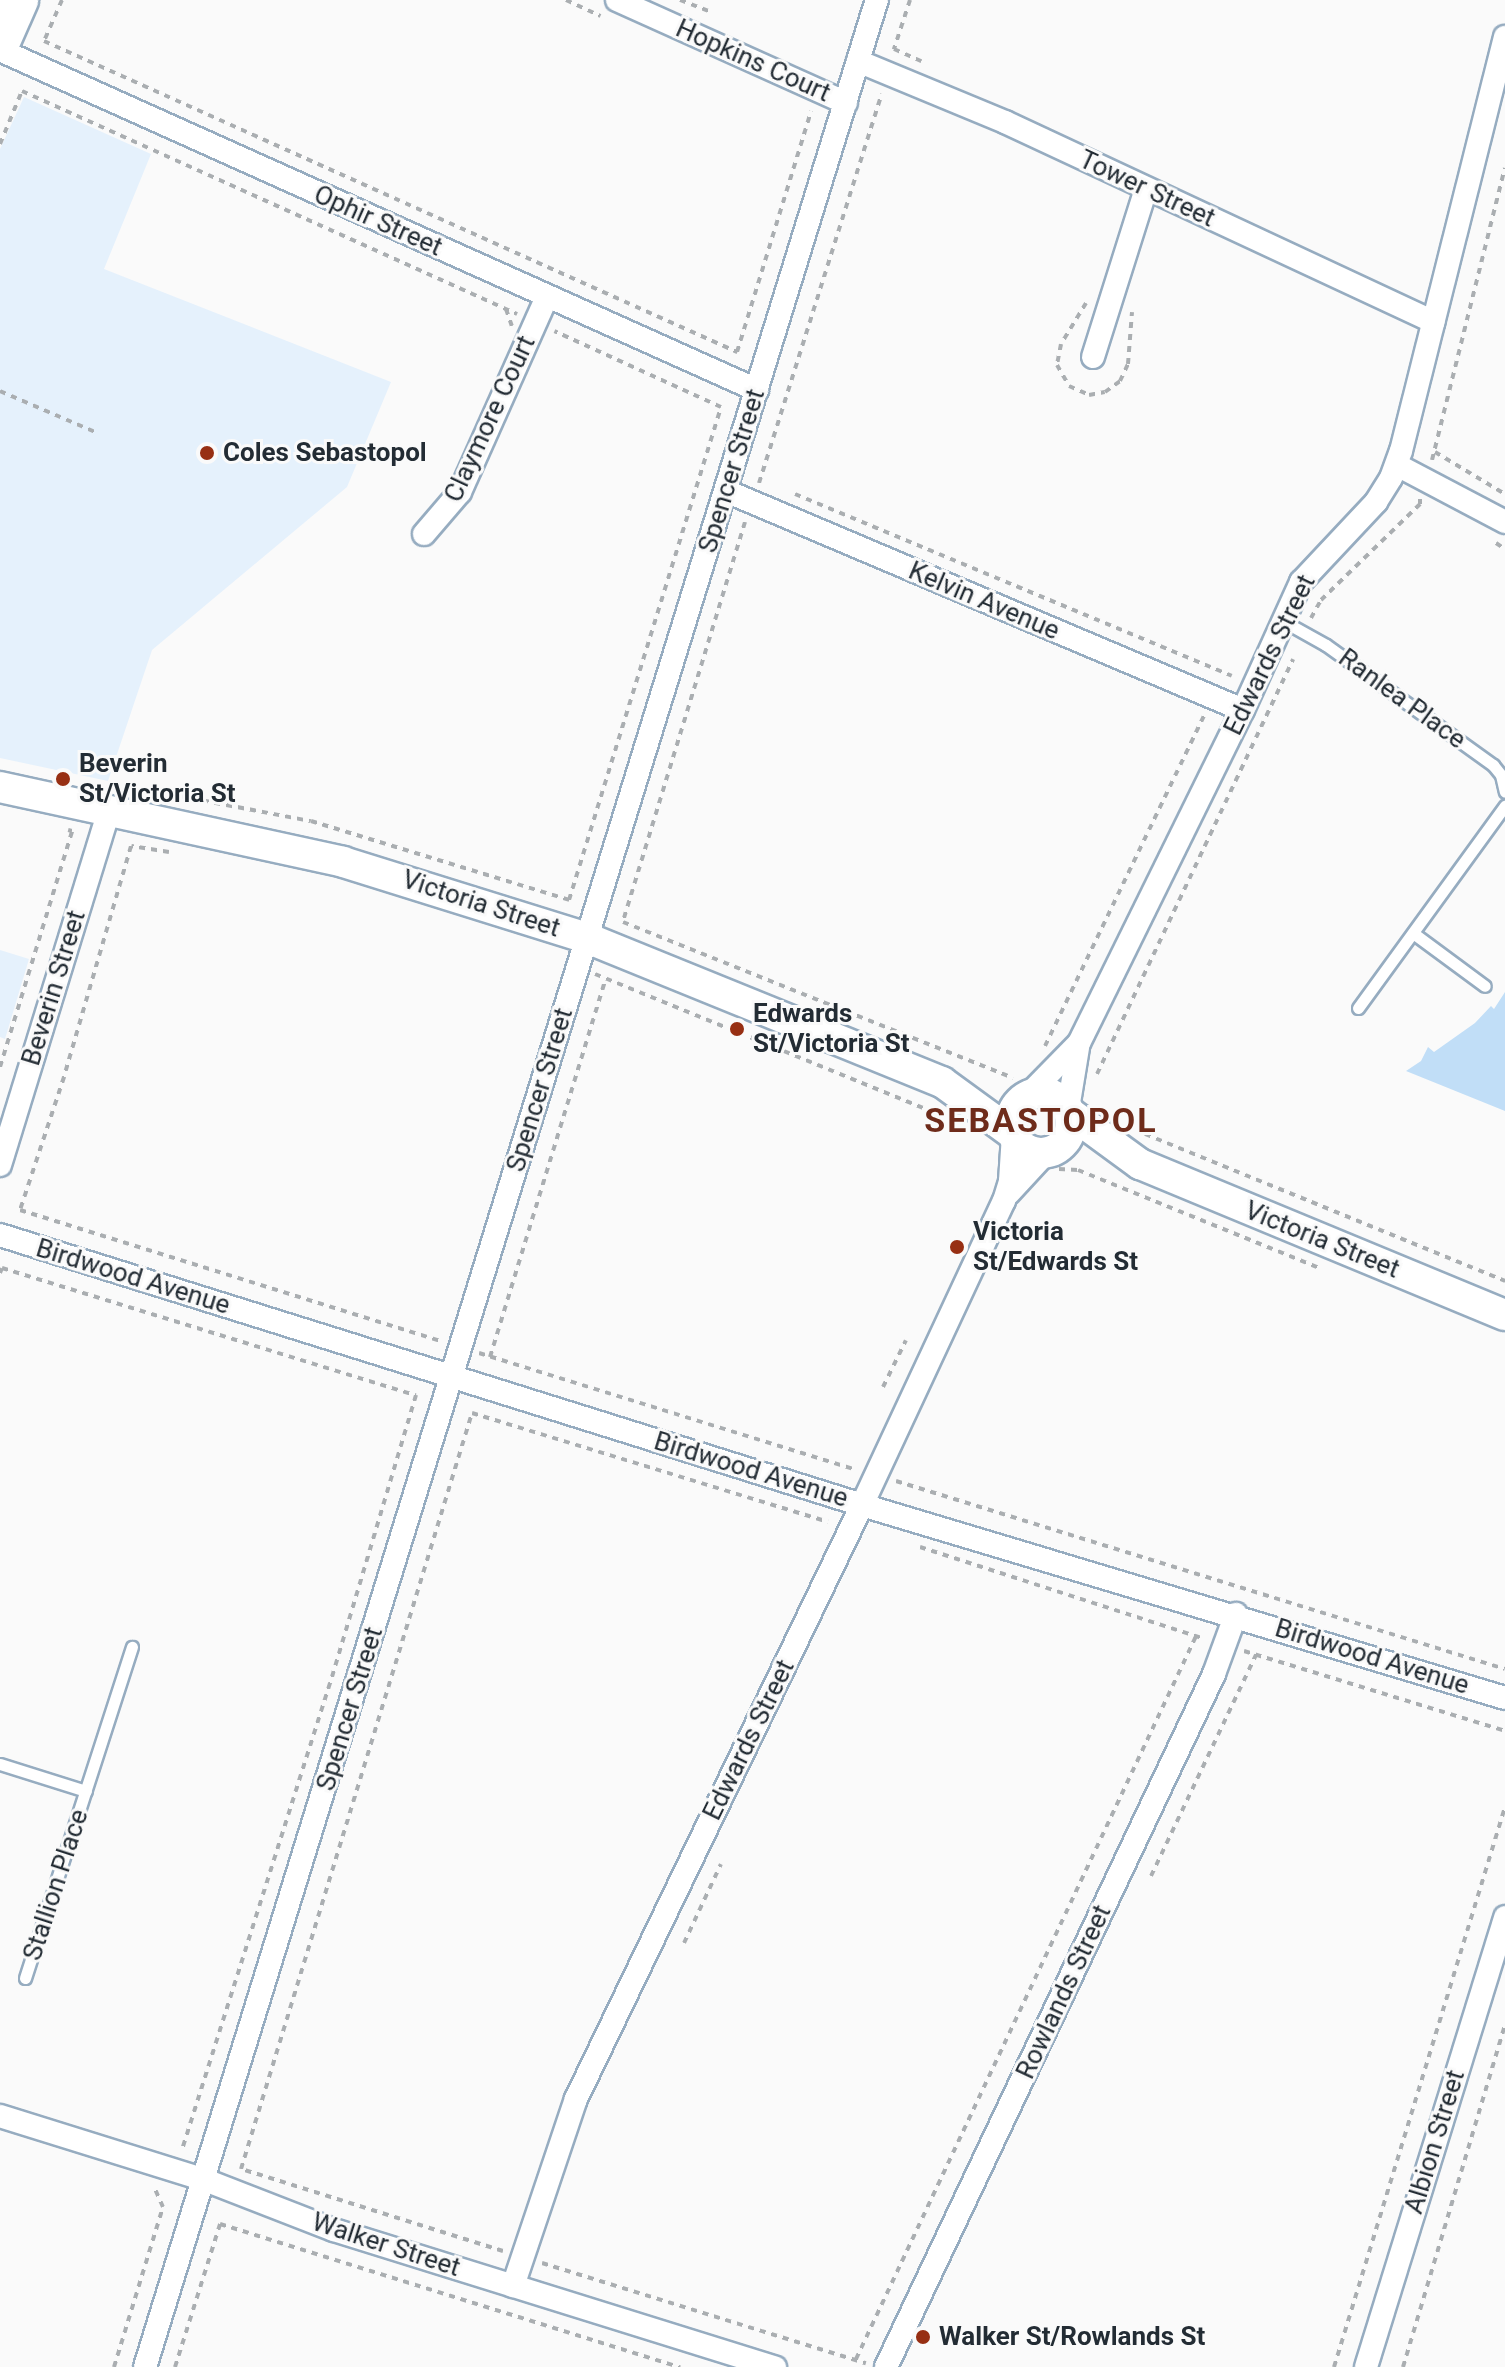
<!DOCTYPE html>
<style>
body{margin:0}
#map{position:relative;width:1505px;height:2367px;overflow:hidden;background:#fafafa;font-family:Roboto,sans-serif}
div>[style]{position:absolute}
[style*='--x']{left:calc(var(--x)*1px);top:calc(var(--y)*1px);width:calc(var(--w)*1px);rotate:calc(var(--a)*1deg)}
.built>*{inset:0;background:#e5f1fc}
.green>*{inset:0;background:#c1def7}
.path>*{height:4px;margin-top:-2px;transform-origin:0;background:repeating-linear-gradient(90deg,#aaaeb1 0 6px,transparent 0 12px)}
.roads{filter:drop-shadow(2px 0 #96acc0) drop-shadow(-2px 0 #96acc0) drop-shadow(0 2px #96acc0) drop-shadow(0 -2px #96acc0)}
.lane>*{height:11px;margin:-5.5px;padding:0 5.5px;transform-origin:5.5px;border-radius:5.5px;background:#fff}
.street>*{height:22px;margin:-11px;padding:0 11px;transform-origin:11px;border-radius:11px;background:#fff}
.secondary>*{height:30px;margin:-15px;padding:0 15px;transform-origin:15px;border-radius:15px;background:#fff}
.secondary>.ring{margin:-15px;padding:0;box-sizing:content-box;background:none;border:30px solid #fff;border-radius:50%}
.highway>*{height:40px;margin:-20px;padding:0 20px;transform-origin:20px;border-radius:20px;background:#fff}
.dots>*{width:22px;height:22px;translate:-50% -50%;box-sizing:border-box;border:4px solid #fafafa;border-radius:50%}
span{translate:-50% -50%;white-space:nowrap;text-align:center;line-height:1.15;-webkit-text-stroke:6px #fafafa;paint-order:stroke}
.street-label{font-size:26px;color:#232c34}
.poi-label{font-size:26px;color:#232c34;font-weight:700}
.left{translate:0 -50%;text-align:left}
.district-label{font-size:34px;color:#6e2b1a;font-weight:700;letter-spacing:2px}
</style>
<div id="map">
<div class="built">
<div style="clip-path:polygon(24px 97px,151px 154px,104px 269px,391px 382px,347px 487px,152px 650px,108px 781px,0 758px,0 149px)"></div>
<div style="clip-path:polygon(0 950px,29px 959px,5px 1039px,0 1037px)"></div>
</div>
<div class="green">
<div style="clip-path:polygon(1505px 992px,1505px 1111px,1406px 1071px,1421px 1061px,1428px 1047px,1434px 1052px,1475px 1023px,1491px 1006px,1494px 1009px)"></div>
</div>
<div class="path">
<div style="--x:62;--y:0;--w:45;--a:113.7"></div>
<div style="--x:44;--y:41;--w:760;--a:24.17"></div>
<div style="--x:737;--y:352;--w:252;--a:-72.9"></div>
<div style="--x:566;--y:0;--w:38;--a:25"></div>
<div style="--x:680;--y:0;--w:31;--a:21"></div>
<div style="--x:910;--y:0;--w:52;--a:108.1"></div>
<div style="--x:894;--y:49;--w:30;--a:24"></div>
<div style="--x:0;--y:144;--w:57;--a:-67.5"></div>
<div style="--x:22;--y:91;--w:543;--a:24.25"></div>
<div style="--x:1086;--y:303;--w:48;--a:121.4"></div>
<div style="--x:1061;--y:344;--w:21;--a:101"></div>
<div style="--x:1057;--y:365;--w:24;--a:60"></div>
<div style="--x:1069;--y:386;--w:22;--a:24"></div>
<div style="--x:1089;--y:395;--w:16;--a:-11"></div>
<div style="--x:1105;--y:392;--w:19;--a:-36"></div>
<div style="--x:1120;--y:381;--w:19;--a:-65"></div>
<div style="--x:1128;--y:364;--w:52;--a:-85.6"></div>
<div style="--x:506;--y:309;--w:18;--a:71"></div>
<div style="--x:0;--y:391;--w:103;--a:23.3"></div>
<div style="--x:1435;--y:452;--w:82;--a:31"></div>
<div style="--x:1432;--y:460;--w:301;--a:-76"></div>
<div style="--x:759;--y:483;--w:408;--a:-72.5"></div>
<div style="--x:795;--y:494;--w:473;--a:22.6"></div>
<div style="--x:745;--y:522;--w:418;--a:107"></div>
<div style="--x:623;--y:922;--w:420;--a:21.8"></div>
<div style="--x:1496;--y:543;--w:11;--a:34"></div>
<div style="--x:1311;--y:618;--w:21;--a:-61"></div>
<div style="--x:1321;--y:600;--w:138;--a:-44.1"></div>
<div style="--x:1420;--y:504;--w:5;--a:-90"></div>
<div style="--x:132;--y:787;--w:182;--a:10.8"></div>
<div style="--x:311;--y:821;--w:270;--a:17"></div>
<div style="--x:569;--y:900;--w:516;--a:-72.86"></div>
<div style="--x:721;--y:407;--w:183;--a:-155.5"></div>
<div style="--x:169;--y:852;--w:38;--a:-171"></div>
<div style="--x:131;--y:846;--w:241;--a:106.2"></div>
<div style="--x:64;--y:1077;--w:140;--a:108.3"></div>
<div style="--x:20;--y:1210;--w:440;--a:17.3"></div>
<div style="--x:595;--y:974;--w:376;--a:22.2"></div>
<div style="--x:1045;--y:1046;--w:367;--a:-64.3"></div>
<div style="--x:0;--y:1067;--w:247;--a:-73"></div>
<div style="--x:72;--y:831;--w:4;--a:-166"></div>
<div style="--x:1097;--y:1074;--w:459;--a:-64.7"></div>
<div style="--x:1145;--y:1134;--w:389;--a:22.2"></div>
<div style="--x:1059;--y:1169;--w:19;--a:3"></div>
<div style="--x:1078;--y:1170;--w:260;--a:22.1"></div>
<div style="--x:0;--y:1273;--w:5;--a:-68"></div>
<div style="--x:2;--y:1268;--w:433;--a:17.1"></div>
<div style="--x:416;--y:1395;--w:301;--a:106.6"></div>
<div style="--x:330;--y:1683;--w:490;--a:107.6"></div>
<div style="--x:479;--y:1353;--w:395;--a:17.2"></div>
<div style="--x:490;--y:1357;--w:396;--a:-73"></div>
<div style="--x:883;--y:1387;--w:52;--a:-63.9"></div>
<div style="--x:896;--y:1481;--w:637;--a:17.16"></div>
<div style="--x:920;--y:1547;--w:299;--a:17.9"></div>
<div style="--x:1244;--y:1651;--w:273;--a:17"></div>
<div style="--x:1151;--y:1876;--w:245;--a:-64.6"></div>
<div style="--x:684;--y:1943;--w:87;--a:-64.9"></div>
<div style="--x:503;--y:2251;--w:275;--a:-162.6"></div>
<div style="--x:241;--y:2169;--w:791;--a:-73.01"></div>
<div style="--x:472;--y:1413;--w:372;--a:17"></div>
<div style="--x:542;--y:2263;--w:339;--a:17.2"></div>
<div style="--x:856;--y:2359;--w:799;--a:-64.81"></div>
<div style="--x:114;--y:2367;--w:167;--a:-73"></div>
<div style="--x:163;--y:2207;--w:22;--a:-114"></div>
<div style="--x:175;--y:2367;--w:150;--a:-72.5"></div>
<div style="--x:220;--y:2224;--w:482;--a:17.3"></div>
<div style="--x:1334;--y:2367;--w:586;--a:-73.02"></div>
<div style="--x:1403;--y:2367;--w:357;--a:-73.4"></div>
</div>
<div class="roads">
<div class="lane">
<div style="--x:1283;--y:621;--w:49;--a:29.2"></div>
<div style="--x:1326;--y:645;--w:206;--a:35.7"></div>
<div style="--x:1493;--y:765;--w:13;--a:51"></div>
<div style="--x:1501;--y:775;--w:17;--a:77"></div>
<div style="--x:1413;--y:933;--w:89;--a:36.4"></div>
<div style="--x:1358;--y:1008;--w:250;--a:-54"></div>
<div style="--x:0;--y:1764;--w:90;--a:17.4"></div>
<div style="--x:25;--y:1978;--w:348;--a:-72.1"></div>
</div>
<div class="street">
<div style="--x:617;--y:0;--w:251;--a:24.2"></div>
<div style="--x:0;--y:50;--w:830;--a:24.19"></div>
<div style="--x:858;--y:61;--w:159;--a:22.5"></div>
<div style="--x:1005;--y:122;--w:473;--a:25"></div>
<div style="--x:1093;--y:357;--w:176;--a:-72.5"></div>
<div style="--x:1397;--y:465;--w:122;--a:27.8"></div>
<div style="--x:726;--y:491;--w:561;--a:22.96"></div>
<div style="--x:424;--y:534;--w:55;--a:-49.4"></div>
<div style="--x:460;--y:492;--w:214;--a:-66"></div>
<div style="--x:1029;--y:1094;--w:71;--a:-45.6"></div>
<div style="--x:1079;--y:1043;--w:371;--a:-63.8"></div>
<div style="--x:1243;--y:710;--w:141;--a:-65.6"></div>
<div style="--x:1301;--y:582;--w:110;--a:-46.8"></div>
<div style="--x:1376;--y:502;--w:28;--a:-58"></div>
<div style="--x:1391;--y:478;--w:29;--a:-70"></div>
<div style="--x:1401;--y:451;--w:427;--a:-75.9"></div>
<div style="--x:1068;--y:1109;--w:62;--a:-80.7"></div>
<div style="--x:0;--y:1165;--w:370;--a:-72.9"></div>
<div style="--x:1009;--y:1193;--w:54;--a:-47.2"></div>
<div style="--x:0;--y:1235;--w:903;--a:17.39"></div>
<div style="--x:862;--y:1505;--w:671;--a:16.71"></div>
<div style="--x:0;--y:2116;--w:215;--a:17.3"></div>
<div style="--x:205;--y:2180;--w:138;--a:21.2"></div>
<div style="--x:334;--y:2230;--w:462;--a:17.3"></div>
<div style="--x:513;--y:2286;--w:197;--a:-71.4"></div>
<div style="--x:576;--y:2099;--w:659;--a:-64.29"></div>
<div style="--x:862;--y:1505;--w:336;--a:-65"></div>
<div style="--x:1004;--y:1201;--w:21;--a:-73"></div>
<div style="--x:1010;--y:1181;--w:46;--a:-86.3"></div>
<div style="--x:145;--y:2367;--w:2478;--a:-72.82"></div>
<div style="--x:886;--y:2367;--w:767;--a:-64.67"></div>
<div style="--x:1214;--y:1674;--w:64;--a:-69.9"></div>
<div style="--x:1366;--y:2367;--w:471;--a:-72.8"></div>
</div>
<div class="secondary">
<div style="--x:0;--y:787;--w:351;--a:12.3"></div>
<div style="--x:343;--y:862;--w:256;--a:17.3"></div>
<div style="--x:587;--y:938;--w:383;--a:22.1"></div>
<div style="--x:942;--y:1082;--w:87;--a:36.1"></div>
<div class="ring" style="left:1011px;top:1093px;width:30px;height:30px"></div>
<div style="--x:1070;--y:1113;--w:87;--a:36.1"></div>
<div style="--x:1140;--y:1164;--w:395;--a:22.5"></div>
</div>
<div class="highway">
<div style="--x:0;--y:41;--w:45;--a:-66.3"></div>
</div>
</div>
<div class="dots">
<div style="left:207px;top:453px;background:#972f13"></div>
<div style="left:63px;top:779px;background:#972f13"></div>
<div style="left:737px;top:1029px;background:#972f13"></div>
<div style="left:957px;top:1247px;background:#972f13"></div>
<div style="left:923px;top:2337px;background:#972f13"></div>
</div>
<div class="street-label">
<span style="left:753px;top:61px;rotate:24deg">Hopkins Court</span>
<span style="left:1147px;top:189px;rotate:25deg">Tower Street</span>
<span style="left:378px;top:221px;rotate:24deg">Ophir Street</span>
<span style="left:490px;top:419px;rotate:-65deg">Claymore Court</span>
<span style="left:732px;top:471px;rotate:-73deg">Spencer Street</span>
<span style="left:984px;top:601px;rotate:23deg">Kelvin Avenue</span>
<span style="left:1270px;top:655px;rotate:-64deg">Edwards Street</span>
<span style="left:1402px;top:699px;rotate:36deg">Ranlea Place</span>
<span style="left:481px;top:904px;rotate:18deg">Victoria Street</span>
<span style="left:54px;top:988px;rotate:-73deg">Beverin Street</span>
<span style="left:540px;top:1090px;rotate:-73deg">Spencer Street</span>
<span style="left:1322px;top:1240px;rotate:22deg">Victoria Street</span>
<span style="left:133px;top:1277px;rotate:17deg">Birdwood Avenue</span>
<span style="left:751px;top:1470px;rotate:17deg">Birdwood Avenue</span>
<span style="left:1372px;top:1657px;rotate:17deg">Birdwood Avenue</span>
<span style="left:350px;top:1709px;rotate:-73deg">Spencer Street</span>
<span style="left:749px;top:1740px;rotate:-64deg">Edwards Street</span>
<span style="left:56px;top:1885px;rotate:-72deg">Stallion Place</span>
<span style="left:1064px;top:1992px;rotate:-65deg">Rowlands Street</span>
<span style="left:1435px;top:2142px;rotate:-73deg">Albion Street</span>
<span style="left:386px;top:2245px;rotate:18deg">Walker Street</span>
</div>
<div class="poi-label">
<span class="left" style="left:223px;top:453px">Coles Sebastopol</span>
<span class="left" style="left:79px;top:779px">Beverin<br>St/Victoria St</span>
<span class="left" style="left:753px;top:1029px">Edwards<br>St/Victoria St</span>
<span class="left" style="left:973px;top:1247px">Victoria<br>St/Edwards St</span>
<span class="left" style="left:939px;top:2337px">Walker St/Rowlands St</span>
</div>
<div class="district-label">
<span style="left:1041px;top:1121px">SEBASTOPOL</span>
</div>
</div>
